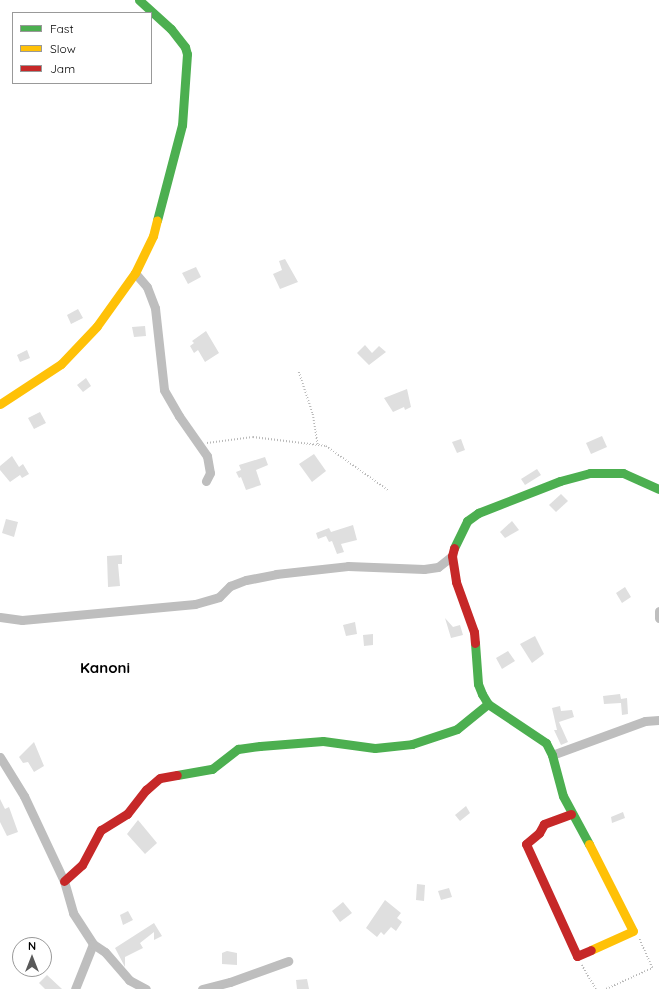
<!DOCTYPE html>
<style>
body{margin:0}
#map{position:relative;width:659px;height:989px;overflow:hidden;background:#fff;font-family:Quicksand,sans-serif}
div>[style]{position:absolute}
[style*='--x']{left:calc(var(--x)*1px);top:calc(var(--y)*1px);width:calc(var(--w)*1px);rotate:calc(var(--a)*1deg)}
.building>*{inset:0;background:#dfdfdf}
.path>*{height:1.5px;margin-top:-0.75px;transform-origin:0;background:repeating-linear-gradient(90deg,#b9b9b9 0 1px,transparent 0 3px)}
.street>*{height:9px;margin:-4.5px;padding:0 4.5px;transform-origin:4.5px;border-radius:4.5px;background:#bebebe}
.fast>*{height:9px;margin:-4.5px;padding:0 4.5px;transform-origin:4.5px;border-radius:4.5px;background:#4caf50}
.slow>*{height:9px;margin:-4.5px;padding:0 4.5px;transform-origin:4.5px;border-radius:4.5px;background:#ffc107}
.jam>*{height:9px;margin:-4.5px;padding:0 4.5px;transform-origin:4.5px;border-radius:4.5px;background:#c62828}
span{translate:-50% -50%;white-space:nowrap;text-align:center;line-height:1.15;-webkit-text-stroke:3px #fff;paint-order:stroke}
.quarter-label{font-size:15px;color:#000;font-weight:700}
.legend{position:absolute;left:12px;top:12px;width:140px;height:72px;box-sizing:border-box;background:#fff;border:1px solid #999;margin:0;padding:5px 7px;list-style:none;font-size:12px;color:#000}
.legend li{display:flex;align-items:center;gap:8px;height:20px}
.legend b{width:20px;border:1px solid #999}
.north{position:absolute;left:12px;top:937px;width:40px;height:40px;box-sizing:border-box;background:#fff;border:1px solid #999;border-radius:50%;rotate:0deg;font-size:11px;font-weight:700;line-height:16px;text-align:center;color:#000}
.north::after{content:'';display:block;margin:auto;width:14px;height:18px;background:#595959;clip-path:polygon(50% 0,100% 100%,50% 72%,0 100%)}
</style>
<div id="map">
<div class="building">
<div style="clip-path:polygon(285px 259px,298px 282px,280px 289px,273px 274px,282px 270px,279px 261px)"></div>
<div style="clip-path:polygon(196px 267px,201px 277px,188px 284px,182px 273px)"></div>
<div style="clip-path:polygon(78px 309px,83px 318px,71px 324px,67px 315px)"></div>
<div style="clip-path:polygon(145px 326px,146px 336px,134px 337px,132px 327px)"></div>
<div style="clip-path:polygon(206px 331px,219px 353px,205px 362px,198px 350px,194px 353px,190px 346px,194px 343px,192px 341px)"></div>
<div style="clip-path:polygon(365px 345px,372px 353px,379px 346px,386px 352px,369px 365px,357px 353px)"></div>
<div style="clip-path:polygon(27px 350px,30px 358px,20px 362px,17px 355px)"></div>
<div style="clip-path:polygon(86px 378px,91px 386px,83px 392px,77px 385px)"></div>
<div style="clip-path:polygon(407px 389px,411px 407px,405px 410px,404px 407px,393px 412px,384px 398px)"></div>
<div style="clip-path:polygon(40px 412px,46px 423px,34px 429px,28px 418px)"></div>
<div style="clip-path:polygon(602px 436px,607px 447px,591px 454px,586px 443px)"></div>
<div style="clip-path:polygon(461px 439px,465px 450px,457px 453px,452px 442px)"></div>
<div style="clip-path:polygon(314px 454px,326px 471px,312px 482px,299px 464px)"></div>
<div style="clip-path:polygon(12px 456px,19px 467px,23px 464px,29px 474px,22px 478px,20px 475px,10px 482px,0 470px,0 466px)"></div>
<div style="clip-path:polygon(265px 457px,268px 465px,256px 470px,261px 485px,246px 490px,241px 477px,239px 478px,236px 472px,241px 470px,239px 465px)"></div>
<div style="clip-path:polygon(537px 469px,541px 475px,525px 485px,521px 479px)"></div>
<div style="clip-path:polygon(561px 494px,568px 501px,556px 512px,549px 505px)"></div>
<div style="clip-path:polygon(6px 519px,18px 522px,14px 537px,2px 533px)"></div>
<div style="clip-path:polygon(512px 521px,519px 530px,505px 538px,500px 532px)"></div>
<div style="clip-path:polygon(353px 525px,357px 540px,341px 544px,344px 552px,337px 554px,332px 541px,329px 542px,326px 536px,318px 539px,316px 533px,329px 528px,331px 532px)"></div>
<div style="clip-path:polygon(122px 555px,122px 564px,118px 564px,120px 586px,108px 587px,107px 556px)"></div>
<div style="clip-path:polygon(625px 587px,631px 597px,622px 603px,616px 593px)"></div>
<div style="clip-path:polygon(445px 618px,453px 627px,460px 625px,463px 635px,451px 638px)"></div>
<div style="clip-path:polygon(355px 622px,357px 634px,346px 636px,343px 625px)"></div>
<div style="clip-path:polygon(373px 634px,373px 645px,364px 646px,363px 635px)"></div>
<div style="clip-path:polygon(535px 636px,544px 654px,532px 663px,520px 644px)"></div>
<div style="clip-path:polygon(508px 651px,515px 661px,502px 669px,496px 658px)"></div>
<div style="clip-path:polygon(620px 694px,621px 699px,627px 698px,628px 714px,622px 715px,621px 703px,604px 704px,603px 696px)"></div>
<div style="clip-path:polygon(560px 706px,561px 711px,572px 710px,574px 717px,559px 722px,568px 742px,561px 745px,554px 730px,557px 730px,552px 708px)"></div>
<div style="clip-path:polygon(34px 742px,44px 766px,34px 772px,28px 762px,23px 763px,19px 757px)"></div>
<div style="clip-path:polygon(0 799px,5px 809px,9px 807px,18px 832px,7px 836px,0 822px)"></div>
<div style="clip-path:polygon(466px 806px,470px 813px,460px 821px,455px 815px)"></div>
<div style="clip-path:polygon(623px 812px,625px 818px,612px 823px,611px 817px)"></div>
<div style="clip-path:polygon(138px 820px,157px 843px,145px 854px,127px 834px)"></div>
<div style="clip-path:polygon(417px 884px,425px 885px,424px 901px,416px 900px)"></div>
<div style="clip-path:polygon(449px 888px,452px 897px,441px 900px,438px 891px)"></div>
<div style="clip-path:polygon(385px 900px,401px 913px,397px 918px,402px 922px,396px 931px,391px 927px,384px 935px,381px 932px,377px 937px,366px 928px)"></div>
<div style="clip-path:polygon(343px 902px,352px 913px,340px 922px,332px 911px)"></div>
<div style="clip-path:polygon(128px 911px,133px 920px,123px 925px,120px 915px)"></div>
<div style="clip-path:polygon(154px 923px,162px 936px,154px 940px,154px 932px,140px 943px,143px 948px,125px 957px,125px 967px,115px 948px)"></div>
<div style="clip-path:polygon(227px 951px,237px 953px,237px 965px,222px 964px,222px 953px)"></div>
<div style="clip-path:polygon(47px 975px,62px 989px,45px 989px,39px 983px)"></div>
<div style="clip-path:polygon(307px 979px,309px 989px,297px 989px,296px 980px)"></div>
</div>
<div class="path">
<div style="--x:299;--y:372;--w:44;--a:71.6"></div>
<div style="--x:313;--y:414;--w:32;--a:81"></div>
<div style="--x:207;--y:443;--w:46;--a:-7.4"></div>
<div style="--x:253;--y:437;--w:74;--a:7"></div>
<div style="--x:326;--y:446;--w:76;--a:35.4"></div>
<div style="--x:582;--y:965;--w:28;--a:60"></div>
<div style="--x:606;--y:989;--w:51;--a:-24.5"></div>
<div style="--x:652;--y:968;--w:32;--a:-114"></div>
</div>
<div class="street">
<div style="--x:135;--y:273;--w:18;--a:49"></div>
<div style="--x:147;--y:287;--w:22;--a:69"></div>
<div style="--x:155;--y:308;--w:82;--a:83.7"></div>
<div style="--x:164;--y:390;--w:30;--a:60"></div>
<div style="--x:179;--y:416;--w:49;--a:55"></div>
<div style="--x:207;--y:456;--w:17;--a:80"></div>
<div style="--x:210;--y:473;--w:9;--a:117"></div>
<div style="--x:659;--y:611;--w:7;--a:90"></div>
<div style="--x:0;--y:617;--w:22;--a:8"></div>
<div style="--x:22;--y:620;--w:174;--a:-5.3"></div>
<div style="--x:195;--y:604;--w:25;--a:-16"></div>
<div style="--x:219;--y:597;--w:16;--a:-45"></div>
<div style="--x:230;--y:586;--w:17;--a:-21"></div>
<div style="--x:246;--y:580;--w:31;--a:-11"></div>
<div style="--x:276;--y:574;--w:72;--a:-6.3"></div>
<div style="--x:348;--y:566;--w:76;--a:2.3"></div>
<div style="--x:424;--y:569;--w:14;--a:-8"></div>
<div style="--x:438;--y:567;--w:18;--a:-38"></div>
<div style="--x:552;--y:755;--w:99;--a:-20.1"></div>
<div style="--x:645;--y:721;--w:14;--a:-4"></div>
<div style="--x:0;--y:757;--w:46;--a:58.4"></div>
<div style="--x:24;--y:796;--w:94;--a:64.8"></div>
<div style="--x:64;--y:881;--w:33;--a:74"></div>
<div style="--x:73;--y:913;--w:37;--a:57"></div>
<div style="--x:93;--y:944;--w:48;--a:111.8"></div>
<div style="--x:93;--y:944;--w:14;--a:34"></div>
<div style="--x:105;--y:952;--w:37;--a:49"></div>
<div style="--x:129;--y:980;--w:19;--a:28"></div>
<div style="--x:202;--y:989;--w:29;--a:-14"></div>
<div style="--x:230;--y:982;--w:62;--a:-19.9"></div>
</div>
<div class="fast">
<div style="--x:139;--y:0;--w:43;--a:42.2"></div>
<div style="--x:171;--y:29;--w:23;--a:52"></div>
<div style="--x:185;--y:47;--w:7;--a:74"></div>
<div style="--x:187;--y:54;--w:71;--a:94"></div>
<div style="--x:182;--y:125;--w:98;--a:104.7"></div>
<div style="--x:454;--y:548;--w:30;--a:-64"></div>
<div style="--x:467;--y:521;--w:14;--a:-36"></div>
<div style="--x:478;--y:513;--w:88;--a:-21.3"></div>
<div style="--x:560;--y:481;--w:31;--a:-15"></div>
<div style="--x:590;--y:473;--w:33;--a:0"></div>
<div style="--x:623;--y:473;--w:39;--a:24"></div>
<div style="--x:475;--y:643;--w:41;--a:85.8"></div>
<div style="--x:478;--y:684;--w:11;--a:68"></div>
<div style="--x:482;--y:694;--w:12;--a:59"></div>
<div style="--x:488;--y:704;--w:70;--a:33.9"></div>
<div style="--x:546;--y:743;--w:13;--a:63"></div>
<div style="--x:552;--y:755;--w:42;--a:75"></div>
<div style="--x:563;--y:796;--w:55;--a:61.6"></div>
<div style="--x:177;--y:775;--w:36;--a:-10"></div>
<div style="--x:212;--y:769;--w:33;--a:-38"></div>
<div style="--x:238;--y:749;--w:22;--a:-8"></div>
<div style="--x:260;--y:746;--w:63;--a:-4.5"></div>
<div style="--x:323;--y:741;--w:52;--a:7.7"></div>
<div style="--x:375;--y:748;--w:37;--a:-6"></div>
<div style="--x:412;--y:744;--w:47;--a:-18.4"></div>
<div style="--x:457;--y:729;--w:40;--a:-39"></div>
</div>
<div class="slow">
<div style="--x:0;--y:404;--w:73;--a:-33.3"></div>
<div style="--x:61;--y:364;--w:52;--a:-46.5"></div>
<div style="--x:97;--y:326;--w:65;--a:-54.4"></div>
<div style="--x:135;--y:273;--w:41;--a:-64.1"></div>
<div style="--x:153;--y:236;--w:16;--a:-76"></div>
<div style="--x:589;--y:844;--w:97;--a:63.2"></div>
<div style="--x:633;--y:931;--w:46;--a:155.7"></div>
</div>
<div class="jam">
<div style="--x:454;--y:548;--w:8;--a:104"></div>
<div style="--x:452;--y:556;--w:26;--a:81"></div>
<div style="--x:456;--y:582;--w:53;--a:70.2"></div>
<div style="--x:474;--y:632;--w:11;--a:85"></div>
<div style="--x:571;--y:814;--w:29;--a:160"></div>
<div style="--x:544;--y:824;--w:10;--a:119"></div>
<div style="--x:539;--y:833;--w:17;--a:140"></div>
<div style="--x:526;--y:844;--w:123;--a:65.5"></div>
<div style="--x:577;--y:956;--w:15;--a:-23"></div>
<div style="--x:64;--y:881;--w:24;--a:-42"></div>
<div style="--x:82;--y:865;--w:40;--a:-62"></div>
<div style="--x:101;--y:830;--w:31;--a:-32"></div>
<div style="--x:127;--y:814;--w:31;--a:-52"></div>
<div style="--x:146;--y:790;--w:18;--a:-41"></div>
<div style="--x:160;--y:778;--w:17;--a:-10"></div>
</div>
<div class="quarter-label">
<span style="left:105px;top:668px">Kanoni</span>
</div>
<ul class="legend">
<li><b style="height:5px;background:#4caf50"></b>Fast</li>
<li><b style="height:5px;background:#ffc107"></b>Slow</li>
<li><b style="height:5px;background:#c62828"></b>Jam</li>
</ul>
<div class="north">N</div>
</div>
